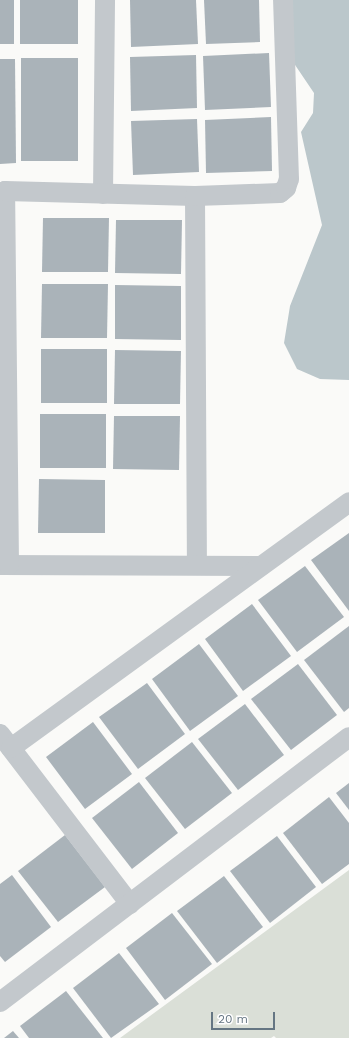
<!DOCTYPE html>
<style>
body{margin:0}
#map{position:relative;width:349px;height:1038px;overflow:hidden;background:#fafaf8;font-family:"Work Sans",sans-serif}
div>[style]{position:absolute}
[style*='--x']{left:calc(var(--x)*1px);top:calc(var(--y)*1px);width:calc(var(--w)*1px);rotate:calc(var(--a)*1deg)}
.green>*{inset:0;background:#dadfd7}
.water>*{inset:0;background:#bbc7cb}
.building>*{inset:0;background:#aab3b9}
.street>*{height:20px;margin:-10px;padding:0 10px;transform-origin:10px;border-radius:10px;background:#c3c8cc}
span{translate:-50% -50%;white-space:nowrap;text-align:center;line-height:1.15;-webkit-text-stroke:4px #fff;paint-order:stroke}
.scale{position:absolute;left:211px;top:1012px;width:64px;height:18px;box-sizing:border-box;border:2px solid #657683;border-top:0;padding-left:5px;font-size:12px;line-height:14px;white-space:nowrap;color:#657683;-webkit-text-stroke:3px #fff;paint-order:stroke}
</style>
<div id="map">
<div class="green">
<div style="clip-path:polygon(349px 870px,349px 1038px,276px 1038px,274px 1036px,271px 1038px,120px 1038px)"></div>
</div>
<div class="water">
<div style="clip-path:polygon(292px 0,349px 0,349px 380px,320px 379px,297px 369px,284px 343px,290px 306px,322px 225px,301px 132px,313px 113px,314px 93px,289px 56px)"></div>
</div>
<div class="building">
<div style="clip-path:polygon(0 0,14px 0,14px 44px,0 44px)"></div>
<div style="clip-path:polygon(20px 0,78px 0,78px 44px,20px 44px)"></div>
<div style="clip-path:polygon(130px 0,196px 0,198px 44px,131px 47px)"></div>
<div style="clip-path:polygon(204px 0,259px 0,260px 42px,206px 44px)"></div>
<div style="clip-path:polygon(269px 53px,271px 107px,205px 110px,203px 56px)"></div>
<div style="clip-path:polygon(196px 55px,197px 108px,131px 111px,130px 57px)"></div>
<div style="clip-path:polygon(21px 58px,78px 58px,78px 161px,21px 161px)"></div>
<div style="clip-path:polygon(0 59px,15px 59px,16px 163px,0 164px)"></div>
<div style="clip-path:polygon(271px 117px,272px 171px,206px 173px,205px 120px)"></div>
<div style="clip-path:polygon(197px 119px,199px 172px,133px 175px,131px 121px)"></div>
<div style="clip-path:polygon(43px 218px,109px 218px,108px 272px,42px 272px)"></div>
<div style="clip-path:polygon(116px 220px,182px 220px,181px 274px,115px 273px)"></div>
<div style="clip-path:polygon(42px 284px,108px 284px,107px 338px,41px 338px)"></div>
<div style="clip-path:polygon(115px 285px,181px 286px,181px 340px,115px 339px)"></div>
<div style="clip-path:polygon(41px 349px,107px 349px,107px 403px,41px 403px)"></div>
<div style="clip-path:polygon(115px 350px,181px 351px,180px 404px,114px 404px)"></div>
<div style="clip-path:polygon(40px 414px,106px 414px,106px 468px,40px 468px)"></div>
<div style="clip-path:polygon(114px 416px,180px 416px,179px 470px,113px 469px)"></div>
<div style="clip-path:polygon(39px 479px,105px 480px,105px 533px,38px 533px)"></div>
<div style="clip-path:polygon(349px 533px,349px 611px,311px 560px)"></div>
<div style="clip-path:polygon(305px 566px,344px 617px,297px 652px,258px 600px)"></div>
<div style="clip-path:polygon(252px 604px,291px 656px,243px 691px,205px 639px)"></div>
<div style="clip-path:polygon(349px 626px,349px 708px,344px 712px,304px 660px)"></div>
<div style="clip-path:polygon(199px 644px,238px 696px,190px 731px,152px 679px)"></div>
<div style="clip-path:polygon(298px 664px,337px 715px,291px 750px,251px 699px)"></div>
<div style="clip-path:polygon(147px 683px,185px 734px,138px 769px,99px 717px)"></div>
<div style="clip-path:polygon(245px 704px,284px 755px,238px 790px,198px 739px)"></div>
<div style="clip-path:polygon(93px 722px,132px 774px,85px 809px,46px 757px)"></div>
<div style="clip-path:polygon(192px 742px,232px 793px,185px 829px,145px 778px)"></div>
<div style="clip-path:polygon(139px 782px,178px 833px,132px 869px,92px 818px)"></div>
<div style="clip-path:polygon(349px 783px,349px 810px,336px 793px)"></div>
<div style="clip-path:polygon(329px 797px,349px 823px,349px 864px,322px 884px,283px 833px)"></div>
<div style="clip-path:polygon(65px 835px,105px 887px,58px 922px,18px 871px)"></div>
<div style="clip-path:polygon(277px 836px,316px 887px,270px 923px,230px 871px)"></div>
<div style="clip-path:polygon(12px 875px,51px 927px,5px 962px,0 956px,0 884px)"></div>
<div style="clip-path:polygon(224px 876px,263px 927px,217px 963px,177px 911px)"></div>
<div style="clip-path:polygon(172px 913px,212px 964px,165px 1000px,126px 948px)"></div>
<div style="clip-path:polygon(119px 953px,159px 1004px,111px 1038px,73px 988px)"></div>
<div style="clip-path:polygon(66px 991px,103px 1038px,29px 1038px,20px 1026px)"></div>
<div style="clip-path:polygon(13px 1031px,19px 1038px,4px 1038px)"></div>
</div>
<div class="street">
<div style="--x:103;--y:194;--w:194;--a:-89.4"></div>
<div style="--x:195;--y:196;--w:369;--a:89.7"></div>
<div style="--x:0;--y:565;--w:261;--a:0.2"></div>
<div style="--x:9;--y:565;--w:374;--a:-90.6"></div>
<div style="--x:5;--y:191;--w:190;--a:1.5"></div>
<div style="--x:195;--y:196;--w:85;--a:-2"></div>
<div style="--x:280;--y:193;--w:8;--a:-40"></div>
<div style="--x:286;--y:188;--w:9;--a:-72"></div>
<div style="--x:289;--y:179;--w:179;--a:-91.9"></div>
<div style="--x:0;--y:734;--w:214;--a:52.6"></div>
<div style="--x:11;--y:748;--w:418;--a:-36"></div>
<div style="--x:0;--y:1002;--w:438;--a:-37.2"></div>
</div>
<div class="scale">20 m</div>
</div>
